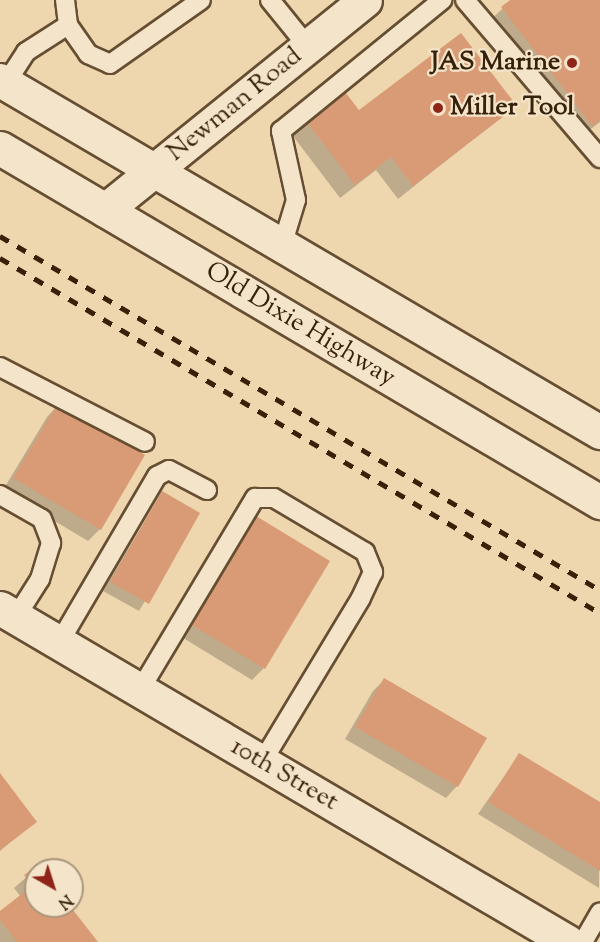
<!DOCTYPE html>
<style>
body{margin:0}
#map{position:relative;width:600px;height:942px;overflow:hidden;background:#eed6ae;font-family:"Sorts Mill Goudy",serif}
div>[style]{position:absolute}
[style*='--x']{left:calc(var(--x)*1px);top:calc(var(--y)*1px);width:calc(var(--w)*1px);rotate:calc(var(--a)*1deg)}
.shadow>*{inset:0;background:#0003}
.building>*{inset:0;background:#d99b76}
.roads{filter:drop-shadow(2px 0 #664e32) drop-shadow(-2px 0 #664e32) drop-shadow(0 2px #664e32) drop-shadow(0 -2px #664e32)}
.lane>*{height:18px;margin:-9px;padding:0 9px;transform-origin:9px;border-radius:9px;background:#f4e4ca}
.street>*{height:33px;margin:-16.5px;padding:0 16.5px;transform-origin:16.5px;border-radius:16.5px;background:#f4e4ca}
.secondary>*{height:33px;margin:-16.5px;padding:0 16.5px;transform-origin:16.5px;border-radius:16.5px;background:#f4e4ca}
.rail>*{height:4.5px;margin-top:-2.25px;transform-origin:0;background:repeating-linear-gradient(90deg,#382109 0 10px,transparent 0 20px)}
.dots>*{width:16px;height:16px;translate:-50% -50%;box-sizing:border-box;border:3px solid #f4e4ca;border-radius:50%}
span{translate:-50% -50%;white-space:nowrap;text-align:center;line-height:1.15;-webkit-text-stroke:4.5px #f4e4ca;paint-order:stroke}
.poi-label{font-size:26px;color:#382109;font-weight:700}
.right{translate:-100% -50%;text-align:right}
.left{translate:0 -50%;text-align:left}
.street-label{font-size:26px;color:#382109}
.north{position:absolute;left:24px;top:858px;width:60px;height:60px;box-sizing:border-box;background:#f4e4ca;border:2px solid #a9967d;border-radius:50%;rotate:141deg;font-size:16px;font-weight:700;line-height:24px;text-align:center;color:#382109}
.north::after{content:'';display:block;margin:auto;width:21px;height:27px;background:#8f2418;clip-path:polygon(50% 0,100% 100%,50% 72%,0 100%)}
</style>
<div id="map">
<div class="shadow">
<div style="clip-path:polygon(512px 0,600px 0,600px 122px,578px 139px,488px 22px)"></div>
<div style="clip-path:polygon(515px 106px,398px 199px,376px 170px,340px 198px,293px 136px,307px 123px)"></div>
<div style="clip-path:polygon(58px 405px,100px 529px,88px 541px,3px 490px,47px 417px)"></div>
<div style="clip-path:polygon(162px 493px,198px 513px,139px 611px,103px 591px)"></div>
<div style="clip-path:polygon(240px 526px,328px 562px,263px 669px,252px 680px,175px 633px)"></div>
<div style="clip-path:polygon(384px 680px,457px 786px,446px 798px,345px 739px,373px 691px)"></div>
<div style="clip-path:polygon(519px 755px,600px 804px,599px 888px,478px 814px)"></div>
<div style="clip-path:polygon(0 776px,35px 822px,0 851px)"></div>
<div style="clip-path:polygon(38px 867px,36px 906px,68px 906px,95px 942px,0 942px,0 913px,21px 897px,14px 888px)"></div>
</div>
<div class="building">
<div style="clip-path:polygon(510px 0,600px 0,600px 120px,592px 126px,501px 7px)"></div>
<div style="clip-path:polygon(461px 33px,517px 106px,413px 186px,391px 157px,355px 185px,306px 121px,345px 92px,359px 110px)"></div>
<div style="clip-path:polygon(58px 403px,145px 455px,101px 530px,13px 478px)"></div>
<div style="clip-path:polygon(162px 491px,200px 513px,149px 604px,110px 582px)"></div>
<div style="clip-path:polygon(251px 513px,330px 561px,265px 669px,185px 621px)"></div>
<div style="clip-path:polygon(384px 678px,487px 738px,458px 787px,355px 727px)"></div>
<div style="clip-path:polygon(519px 753px,600px 802px,600px 871px,488px 802px)"></div>
<div style="clip-path:polygon(0 773px,37px 822px,0 850px)"></div>
<div style="clip-path:polygon(38px 865px,42px 870px,36px 870px,36px 906px,70px 906px,98px 942px,17px 942px,0 920px,0 911px,32px 886px,24px 875px)"></div>
</div>
<div class="roads">
<div class="lane">
<div style="--x:65;--y:0;--w:25;--a:83"></div>
<div style="--x:68;--y:25;--w:35;--a:55"></div>
<div style="--x:88;--y:54;--w:24;--a:24"></div>
<div style="--x:110;--y:64;--w:111;--a:-35.1"></div>
<div style="--x:270;--y:0;--w:60;--a:51"></div>
<div style="--x:465;--y:0;--w:208;--a:49.5"></div>
<div style="--x:6;--y:83;--w:37;--a:-57"></div>
<div style="--x:26;--y:52;--w:50;--a:-32.7"></div>
<div style="--x:282;--y:246;--w:48;--a:-73.1"></div>
<div style="--x:296;--y:200;--w:71;--a:-102.3"></div>
<div style="--x:281;--y:131;--w:208;--a:-39.1"></div>
<div style="--x:0;--y:367;--w:163;--a:27.3"></div>
<div style="--x:0;--y:495;--w:48;--a:29.7"></div>
<div style="--x:42;--y:519;--w:26;--a:69"></div>
<div style="--x:51;--y:543;--w:38;--a:107"></div>
<div style="--x:40;--y:579;--w:45;--a:122.3"></div>
<div style="--x:59;--y:643;--w:194;--a:-59.6"></div>
<div style="--x:157;--y:476;--w:13;--a:-27"></div>
<div style="--x:169;--y:470;--w:43;--a:27.8"></div>
<div style="--x:140;--y:690;--w:224;--a:-59.1"></div>
<div style="--x:255;--y:498;--w:19;--a:0"></div>
<div style="--x:274;--y:498;--w:106;--a:30.7"></div>
<div style="--x:365;--y:552;--w:22;--a:68"></div>
<div style="--x:373;--y:572;--w:29;--a:115"></div>
<div style="--x:361;--y:598;--w:192;--a:121.1"></div>
<div style="--x:583;--y:942;--w:34;--a:-60"></div>
</div>
<div class="street">
<div style="--x:105;--y:210;--w:334;--a:-38.9"></div>
</div>
<div class="secondary">
<div style="--x:0;--y:80;--w:696;--a:30.4"></div>
<div style="--x:0;--y:148;--w:697;--a:30.54"></div>
<div style="--x:0;--y:608;--w:659;--a:30.46"></div>
</div>
</div>
<div class="rail">
<div style="--x:0;--y:236;--w:697;--a:30.54"></div>
<div style="--x:0;--y:258;--w:697;--a:30.61"></div>
</div>
<div class="dots">
<div style="left:572px;top:63px;background:#8f2418"></div>
<div style="left:438px;top:108px;background:#8f2418"></div>
</div>
<div class="poi-label">
<span class="right" style="left:560px;top:63px">JAS Marine</span>
<span class="left" style="left:450px;top:108px">Miller Tool</span>
</div>
<div class="street-label">
<span style="left:235px;top:105px;rotate:-39deg">Newman Road</span>
<span style="left:300px;top:325px;rotate:31deg">Old Dixie Highway</span>
<span style="left:284px;top:775px;rotate:30deg">10th Street</span>
</div>
<div class="north">N</div>
</div>
